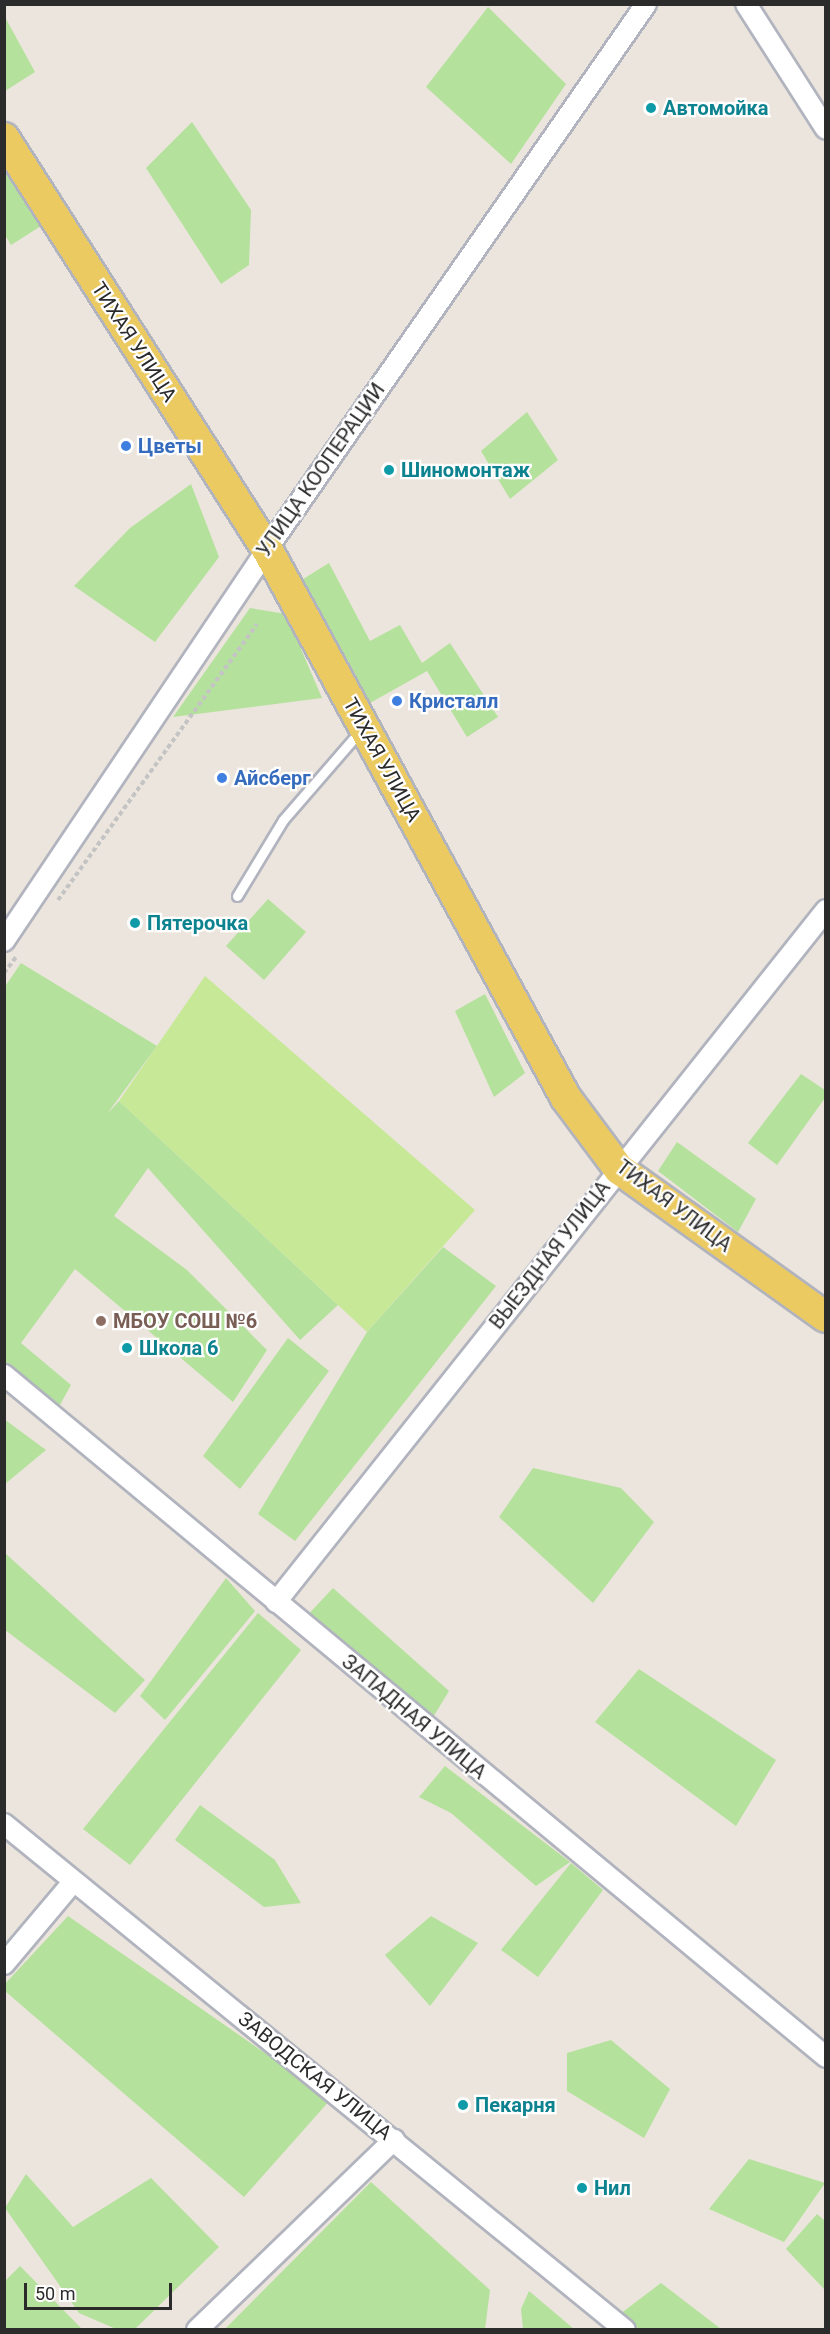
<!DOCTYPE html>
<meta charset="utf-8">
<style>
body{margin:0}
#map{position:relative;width:830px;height:2334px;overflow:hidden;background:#ece5dd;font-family:Roboto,sans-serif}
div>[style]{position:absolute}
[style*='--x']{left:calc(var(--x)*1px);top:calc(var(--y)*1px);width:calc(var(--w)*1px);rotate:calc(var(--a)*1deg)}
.green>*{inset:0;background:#b4e19b}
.pitch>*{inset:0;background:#c7e897}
.path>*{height:4px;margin-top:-2px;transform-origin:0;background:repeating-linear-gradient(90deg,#c4c4c4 0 4.5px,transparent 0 7.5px)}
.roads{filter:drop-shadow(2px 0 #b1b4be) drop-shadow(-2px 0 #b1b4be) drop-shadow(0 2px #b1b4be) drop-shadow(0 -2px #b1b4be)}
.lane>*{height:9px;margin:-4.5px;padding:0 4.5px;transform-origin:4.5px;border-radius:4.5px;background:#fff}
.street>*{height:20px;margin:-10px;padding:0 10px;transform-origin:10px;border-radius:10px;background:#fff}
.primary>*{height:30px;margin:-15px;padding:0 15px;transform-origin:15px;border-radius:15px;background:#ecca62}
.dots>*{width:16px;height:16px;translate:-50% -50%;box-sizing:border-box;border:3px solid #fff;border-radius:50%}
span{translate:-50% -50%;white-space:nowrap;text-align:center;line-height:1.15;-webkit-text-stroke:4.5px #fff;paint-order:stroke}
.culture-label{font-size:20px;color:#0d838f;font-weight:700}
.left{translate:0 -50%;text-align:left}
.street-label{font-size:20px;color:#2b2b2b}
.shop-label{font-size:20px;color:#366cbe;font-weight:700}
.education-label{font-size:20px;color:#785e54;font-weight:700}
.frame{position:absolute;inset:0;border:6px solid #2b2b2b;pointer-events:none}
.scale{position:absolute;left:24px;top:2283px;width:148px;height:27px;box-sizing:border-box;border:3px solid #2b2b2b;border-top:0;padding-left:8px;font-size:18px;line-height:21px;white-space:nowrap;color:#2b2b2b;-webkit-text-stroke:4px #fff;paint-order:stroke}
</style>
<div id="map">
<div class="green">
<div style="clip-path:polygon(488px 7px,566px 84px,511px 164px,426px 87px)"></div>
<div style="clip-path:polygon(5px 17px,35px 72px,5px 91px,4px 91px)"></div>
<div style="clip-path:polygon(192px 122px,251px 210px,249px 265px,221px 284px,146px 168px)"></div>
<div style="clip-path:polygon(5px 168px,41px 226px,11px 245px,5px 235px)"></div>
<div style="clip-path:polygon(527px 412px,558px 460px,510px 499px,481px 451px)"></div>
<div style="clip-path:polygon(191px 484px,219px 557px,155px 642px,74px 586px,130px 528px)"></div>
<div style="clip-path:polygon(329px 563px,370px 641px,400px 625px,422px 663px,450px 643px,498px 717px,467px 737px,427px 671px,370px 703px,345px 655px,338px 658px,300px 581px)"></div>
<div style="clip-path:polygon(250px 608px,286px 614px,322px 698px,173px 717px)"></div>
<div style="clip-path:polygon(268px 899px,306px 932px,264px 980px,226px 946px)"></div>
<div style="clip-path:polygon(21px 963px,157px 1046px,107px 1114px,119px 1101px,338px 1305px,300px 1340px,148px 1168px,114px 1216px,187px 1270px,267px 1350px,233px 1402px,75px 1269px,21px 1343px,71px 1385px,57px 1410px,5px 1365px,4px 988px)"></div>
<div style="clip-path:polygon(485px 994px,525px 1073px,494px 1097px,455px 1011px)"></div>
<div style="clip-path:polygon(801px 1074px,825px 1090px,825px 1098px,777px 1165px,748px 1143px)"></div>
<div style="clip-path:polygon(677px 1142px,756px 1199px,738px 1232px,658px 1171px)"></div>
<div style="clip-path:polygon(443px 1247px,496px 1286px,295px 1541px,258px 1514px,367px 1332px)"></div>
<div style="clip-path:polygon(288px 1338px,329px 1371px,240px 1489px,203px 1456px)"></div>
<div style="clip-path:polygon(4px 1419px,46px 1450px,5px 1484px,4px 1484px)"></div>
<div style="clip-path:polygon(533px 1468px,621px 1488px,654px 1522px,593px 1603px,499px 1517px)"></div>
<div style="clip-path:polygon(5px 1553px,145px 1680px,115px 1713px,5px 1630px)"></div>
<div style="clip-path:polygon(226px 1578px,255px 1611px,165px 1720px,140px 1696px)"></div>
<div style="clip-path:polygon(333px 1588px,449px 1691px,430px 1722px,304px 1619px)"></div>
<div style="clip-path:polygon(258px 1613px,301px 1650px,130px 1865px,83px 1829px)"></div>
<div style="clip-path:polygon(639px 1669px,776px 1760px,736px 1826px,595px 1722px)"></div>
<div style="clip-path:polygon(445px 1766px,570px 1862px,536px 1886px,451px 1813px,419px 1797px)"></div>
<div style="clip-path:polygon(200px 1805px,275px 1860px,301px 1903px,264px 1907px,175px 1840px)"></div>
<div style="clip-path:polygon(571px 1863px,603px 1890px,538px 1977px,501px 1950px)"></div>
<div style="clip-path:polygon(68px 1916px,331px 2099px,244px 2197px,5px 1991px,4px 1985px)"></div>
<div style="clip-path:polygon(431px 1916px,478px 1943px,430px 2006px,385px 1955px)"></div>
<div style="clip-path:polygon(611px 2040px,670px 2089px,644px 2138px,567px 2091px,567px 2053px)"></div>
<div style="clip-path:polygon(749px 2159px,825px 2183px,784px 2242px,709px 2209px)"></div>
<div style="clip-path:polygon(26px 2174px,73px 2227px,151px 2178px,219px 2247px,135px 2329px,116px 2329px,79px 2313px,5px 2208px)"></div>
<div style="clip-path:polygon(371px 2182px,490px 2290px,485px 2329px,225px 2329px)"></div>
<div style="clip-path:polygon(817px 2214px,825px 2221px,825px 2290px,786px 2249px)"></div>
<div style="clip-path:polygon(20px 2266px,82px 2329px,5px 2329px,5px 2281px)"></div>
<div style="clip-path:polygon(661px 2283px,721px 2329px,639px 2329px,620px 2314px)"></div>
<div style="clip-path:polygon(529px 2291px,574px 2329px,523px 2329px,521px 2309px)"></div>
</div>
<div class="pitch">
<div style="clip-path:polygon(205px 976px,475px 1210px,367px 1332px,119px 1101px)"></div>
</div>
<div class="path">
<div style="--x:58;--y:900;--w:340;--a:-54.2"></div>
<div style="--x:4;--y:973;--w:20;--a:-53"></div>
</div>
<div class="roads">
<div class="lane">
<div style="--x:237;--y:896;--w:89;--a:-58.8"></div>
<div style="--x:283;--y:820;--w:118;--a:-49.1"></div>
</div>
<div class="street">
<div style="--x:746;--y:4;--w:148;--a:57.4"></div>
<div style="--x:4;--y:941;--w:472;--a:-56.1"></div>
<div style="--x:267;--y:549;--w:664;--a:-55.18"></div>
<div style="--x:4;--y:1375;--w:1068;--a:39.68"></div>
<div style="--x:276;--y:1602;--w:884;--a:-51.52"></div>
<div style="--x:4;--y:1824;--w:801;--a:39.17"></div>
<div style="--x:4;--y:1964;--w:107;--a:-49.9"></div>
<div style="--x:197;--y:2330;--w:274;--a:-44"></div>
</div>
<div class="primary">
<div style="--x:4;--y:138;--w:488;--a:57.4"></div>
<div style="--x:267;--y:549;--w:625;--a:61.43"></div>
<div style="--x:566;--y:1098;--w:89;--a:53.3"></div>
<div style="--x:619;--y:1169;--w:254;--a:35.6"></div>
</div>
</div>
<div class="dots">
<div style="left:651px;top:108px;background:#0f9aa8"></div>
<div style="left:126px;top:446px;background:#3f7fe0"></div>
<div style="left:389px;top:470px;background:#0f9aa8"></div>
<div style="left:397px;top:701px;background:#3f7fe0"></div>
<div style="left:222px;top:778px;background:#3f7fe0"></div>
<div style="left:135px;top:923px;background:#0f9aa8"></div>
<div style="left:101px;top:1321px;background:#8d6e63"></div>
<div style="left:127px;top:1348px;background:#0f9aa8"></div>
<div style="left:463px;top:2105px;background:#0f9aa8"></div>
<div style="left:582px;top:2188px;background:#0f9aa8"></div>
</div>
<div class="culture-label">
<span class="left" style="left:663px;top:108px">Автомойка</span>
<span class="left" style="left:401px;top:470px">Шиномонтаж</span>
<span class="left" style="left:147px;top:923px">Пятерочка</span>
<span class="left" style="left:139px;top:1348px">Школа 6</span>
<span class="left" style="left:475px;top:2105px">Пекарня</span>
<span class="left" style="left:594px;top:2188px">Нил</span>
</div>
<div class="street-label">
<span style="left:134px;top:342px;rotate:57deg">ТИХАЯ УЛИЦА</span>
<span style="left:321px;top:470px;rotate:-55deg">УЛИЦА КООПЕРАЦИИ</span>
<span style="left:382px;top:760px;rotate:61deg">ТИХАЯ УЛИЦА</span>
<span style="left:674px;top:1206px;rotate:37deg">ТИХАЯ УЛИЦА</span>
<span style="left:550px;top:1255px;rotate:-52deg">ВЫЕЗДНАЯ УЛИЦА</span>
<span style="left:414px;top:1717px;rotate:40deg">ЗАПАДНАЯ УЛИЦА</span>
<span style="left:315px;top:2076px;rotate:39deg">ЗАВОДСКАЯ УЛИЦА</span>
</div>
<div class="shop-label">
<span class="left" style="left:138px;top:446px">Цветы</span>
<span class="left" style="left:409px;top:701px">Кристалл</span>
<span class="left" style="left:234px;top:778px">Айсберг</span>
</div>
<div class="education-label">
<span class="left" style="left:113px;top:1321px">МБОУ СОШ №6</span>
</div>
<div class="frame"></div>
<div class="scale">50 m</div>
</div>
